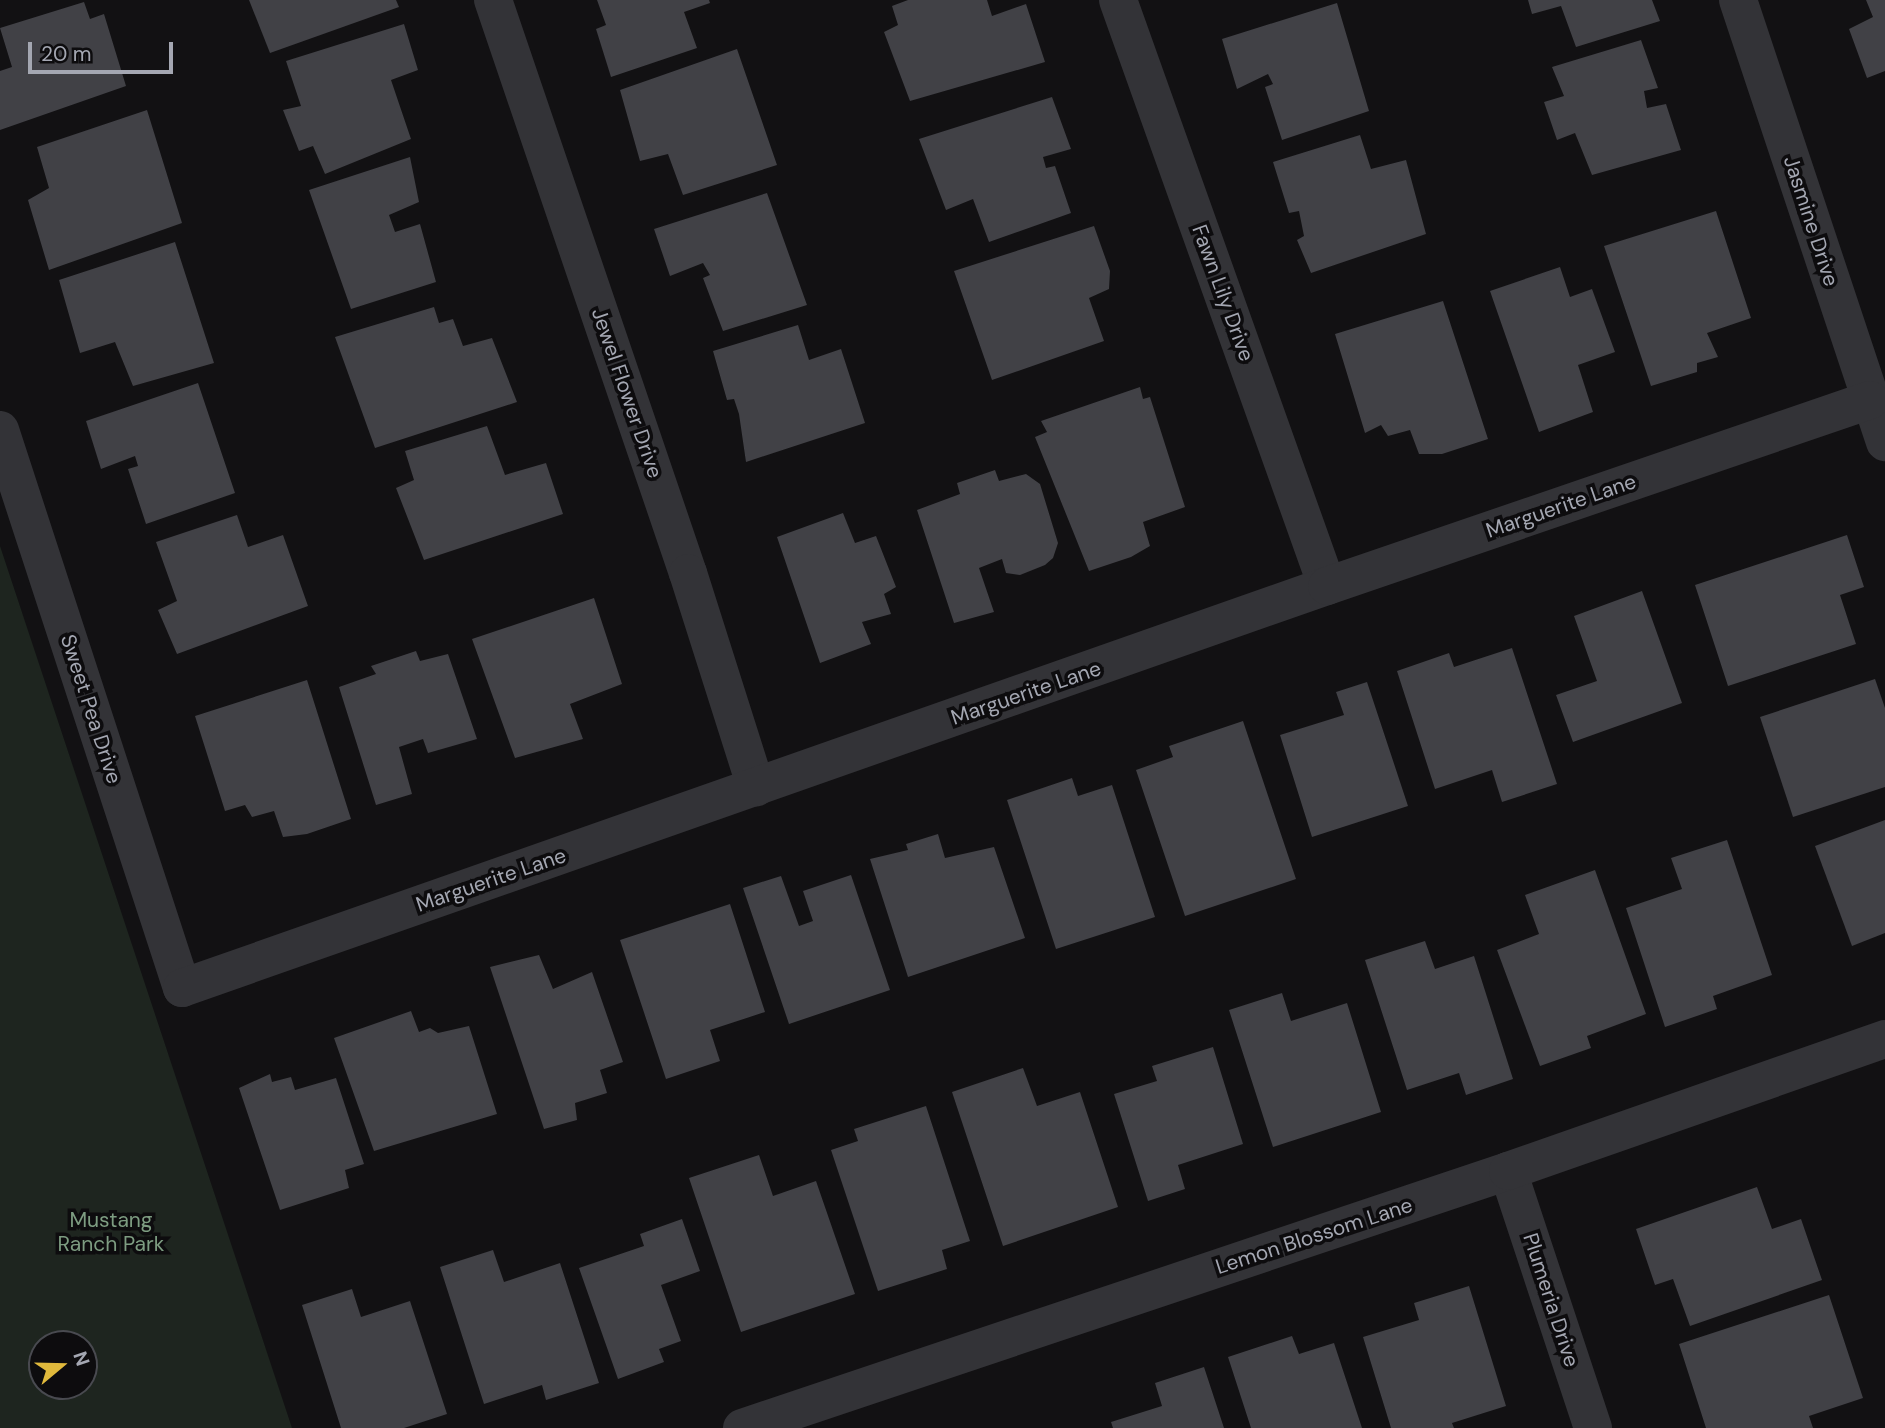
<!DOCTYPE html>
<style>
body{margin:0}
#map{position:relative;width:1885px;height:1428px;overflow:hidden;background:#121113;font-family:"DM Sans",sans-serif}
div>[style]{position:absolute}
[style*='--x']{left:calc(var(--x)*1px);top:calc(var(--y)*1px);width:calc(var(--w)*1px);rotate:calc(var(--a)*1deg)}
.green>*{inset:0;background:#1e251f}
.building>*{inset:0;background:#414146}
.minor>*{height:38px;margin:-19px;padding:0 19px;transform-origin:19px;border-radius:19px;background:#333337}
span{translate:-50% -50%;white-space:nowrap;text-align:center;line-height:1.15;-webkit-text-stroke:7px #0d0c0e;paint-order:stroke}
.street-label{font-size:21px;color:#a4a7b2}
.park-label{font-size:21px;color:#7d9c81}
.north{position:absolute;left:28px;top:1330px;width:70px;height:70px;box-sizing:border-box;background:#0d0c0e;border:2px solid #494a50;border-radius:50%;rotate:71deg;font-size:19px;font-weight:700;line-height:28px;text-align:center;color:#a4a7b2}
.north::after{content:'';display:block;margin:auto;width:24px;height:32px;background:#e0b93c;clip-path:polygon(50% 0,100% 100%,50% 72%,0 100%)}
.scale{position:absolute;left:28px;top:42px;width:145px;height:32px;box-sizing:border-box;border:4px solid #a4a7b2;border-top:0;padding-left:9px;font-size:21px;line-height:24px;white-space:nowrap;color:#a4a7b2;-webkit-text-stroke:5px #0d0c0e;paint-order:stroke}
</style>
<div id="map">
<div class="green">
<div style="clip-path:polygon(evenodd,0 546px,292px 1428px,0 1428px,0 546px,42px 1344px,84px 1344px,84px 1386px,42px 1386px,42px 1344px)"></div>
</div>
<div class="building">
<div style="clip-path:polygon(249px 0,396px 0,399px 7px,270px 53px)"></div>
<div style="clip-path:polygon(597px 0,709px 0,710px 3px,684px 12px,697px 48px,611px 77px,596px 29px,606px 25px)"></div>
<div style="clip-path:polygon(908px 0,987px 0,992px 16px,1026px 4px,1045px 62px,910px 101px,884px 32px,898px 25px,892px 6px)"></div>
<div style="clip-path:polygon(1528px 0,1652px 0,1660px 21px,1576px 47px,1561px 6px,1532px 14px)"></div>
<div style="clip-path:polygon(1866px 0,1885px 0,1885px 71px,1867px 78px,1849px 29px,1873px 17px)"></div>
<div style="clip-path:polygon(84px 2px,90px 19px,104px 14px,126px 86px,0 130px,0 71px,12px 67px,0 28px)"></div>
<div style="clip-path:polygon(1337px 3px,1369px 111px,1282px 140px,1265px 87px,1273px 84px,1268px 74px,1237px 89px,1222px 39px)"></div>
<div style="clip-path:polygon(404px 24px,418px 70px,391px 80px,411px 139px,325px 174px,313px 146px,299px 151px,283px 110px,301px 106px,286px 61px)"></div>
<div style="clip-path:polygon(1641px 40px,1658px 88px,1644px 91px,1647px 108px,1666px 104px,1681px 150px,1592px 175px,1575px 133px,1557px 140px,1544px 102px,1564px 96px,1552px 67px)"></div>
<div style="clip-path:polygon(737px 49px,777px 165px,683px 195px,668px 154px,640px 161px,620px 90px)"></div>
<div style="clip-path:polygon(1052px 97px,1071px 149px,1043px 157px,1046px 168px,1055px 166px,1071px 213px,989px 242px,973px 199px,946px 210px,919px 139px)"></div>
<div style="clip-path:polygon(147px 110px,182px 223px,49px 270px,28px 200px,49px 188px,37px 147px)"></div>
<div style="clip-path:polygon(1360px 135px,1371px 169px,1406px 160px,1426px 234px,1311px 273px,1297px 240px,1304px 236px,1299px 211px,1289px 213px,1273px 162px)"></div>
<div style="clip-path:polygon(410px 157px,419px 202px,389px 215px,395px 232px,420px 224px,436px 282px,351px 309px,309px 190px)"></div>
<div style="clip-path:polygon(767px 193px,807px 305px,723px 331px,703px 278px,710px 275px,703px 263px,670px 276px,654px 229px)"></div>
<div style="clip-path:polygon(1716px 211px,1751px 318px,1707px 333px,1718px 357px,1697px 363px,1697px 372px,1651px 386px,1604px 246px)"></div>
<div style="clip-path:polygon(1094px 226px,1110px 271px,1109px 289px,1089px 298px,1104px 341px,992px 380px,954px 271px)"></div>
<div style="clip-path:polygon(175px 242px,214px 363px,133px 386px,115px 342px,80px 353px,59px 280px)"></div>
<div style="clip-path:polygon(1560px 267px,1570px 297px,1592px 289px,1615px 352px,1578px 365px,1593px 412px,1539px 432px,1490px 291px)"></div>
<div style="clip-path:polygon(1443px 301px,1488px 439px,1442px 454px,1419px 454px,1410px 430px,1388px 436px,1381px 425px,1365px 433px,1335px 334px)"></div>
<div style="clip-path:polygon(434px 307px,439px 323px,453px 319px,463px 346px,492px 338px,517px 402px,375px 448px,335px 337px)"></div>
<div style="clip-path:polygon(798px 325px,809px 360px,841px 349px,865px 423px,746px 462px,739px 414px,734px 399px,727px 400px,713px 351px)"></div>
<div style="clip-path:polygon(198px 383px,235px 493px,146px 524px,128px 469px,138px 466px,135px 456px,101px 469px,86px 421px)"></div>
<div style="clip-path:polygon(1140px 387px,1143px 399px,1150px 397px,1185px 507px,1143px 522px,1150px 546px,1131px 557px,1089px 571px,1035px 437px,1047px 432px,1041px 421px)"></div>
<div style="clip-path:polygon(487px 426px,505px 475px,546px 463px,563px 514px,424px 560px,396px 488px,414px 480px,405px 451px)"></div>
<div style="clip-path:polygon(995px 470px,999px 481px,1026px 474px,1040px 484px,1058px 543px,1053px 558px,1045px 565px,1020px 575px,1006px 573px,1002px 559px,979px 568px,994px 612px,954px 623px,917px 510px,960px 494px,957px 483px)"></div>
<div style="clip-path:polygon(843px 513px,855px 543px,876px 536px,896px 587px,884px 594px,891px 614px,862px 622px,871px 644px,820px 663px,777px 537px)"></div>
<div style="clip-path:polygon(237px 515px,248px 547px,283px 535px,308px 606px,177px 654px,158px 610px,177px 601px,156px 542px)"></div>
<div style="clip-path:polygon(1847px 535px,1864px 587px,1840px 595px,1856px 644px,1728px 686px,1695px 585px)"></div>
<div style="clip-path:polygon(1642px 591px,1682px 703px,1573px 742px,1556px 695px,1597px 681px,1574px 616px)"></div>
<div style="clip-path:polygon(594px 598px,622px 684px,570px 704px,583px 739px,515px 758px,472px 639px)"></div>
<div style="clip-path:polygon(1512px 648px,1557px 784px,1502px 802px,1492px 770px,1435px 789px,1397px 671px,1449px 653px,1454px 667px)"></div>
<div style="clip-path:polygon(416px 651px,420px 661px,448px 654px,477px 739px,428px 753px,423px 739px,399px 747px,412px 794px,376px 805px,339px 687px,376px 674px,371px 666px)"></div>
<div style="clip-path:polygon(1875px 679px,1885px 708px,1885px 787px,1793px 817px,1760px 717px)"></div>
<div style="clip-path:polygon(307px 680px,351px 819px,307px 834px,283px 837px,274px 811px,252px 817px,245px 805px,225px 811px,195px 716px)"></div>
<div style="clip-path:polygon(1367px 682px,1408px 806px,1312px 837px,1280px 735px,1344px 715px,1336px 692px)"></div>
<div style="clip-path:polygon(1243px 721px,1296px 879px,1185px 916px,1136px 770px,1173px 757px,1169px 746px)"></div>
<div style="clip-path:polygon(1072px 778px,1078px 796px,1112px 785px,1155px 917px,1056px 949px,1007px 800px)"></div>
<div style="clip-path:polygon(1885px 820px,1885px 933px,1852px 946px,1815px 846px)"></div>
<div style="clip-path:polygon(938px 834px,945px 858px,994px 847px,1025px 938px,908px 977px,870px 859px,908px 850px,906px 844px)"></div>
<div style="clip-path:polygon(1727px 840px,1772px 975px,1713px 996px,1717px 1009px,1665px 1027px,1626px 908px,1682px 889px,1671px 858px)"></div>
<div style="clip-path:polygon(1595px 870px,1646px 1014px,1587px 1036px,1591px 1048px,1540px 1066px,1497px 950px,1539px 934px,1525px 895px)"></div>
<div style="clip-path:polygon(851px 875px,890px 990px,789px 1024px,743px 888px,781px 876px,799px 926px,813px 921px,803px 891px)"></div>
<div style="clip-path:polygon(730px 904px,765px 1012px,710px 1030px,720px 1061px,666px 1079px,620px 940px)"></div>
<div style="clip-path:polygon(1425px 941px,1435px 969px,1474px 956px,1513px 1079px,1466px 1095px,1459px 1073px,1407px 1090px,1365px 960px)"></div>
<div style="clip-path:polygon(539px 955px,553px 989px,592px 972px,623px 1062px,600px 1070px,607px 1093px,575px 1103px,577px 1120px,544px 1129px,490px 967px)"></div>
<div style="clip-path:polygon(1282px 993px,1291px 1021px,1347px 1003px,1381px 1112px,1273px 1147px,1229px 1010px)"></div>
<div style="clip-path:polygon(411px 1011px,419px 1032px,430px 1028px,438px 1033px,469px 1026px,497px 1114px,374px 1151px,334px 1038px)"></div>
<div style="clip-path:polygon(1213px 1047px,1243px 1144px,1178px 1165px,1185px 1189px,1148px 1201px,1114px 1094px,1157px 1081px,1152px 1066px)"></div>
<div style="clip-path:polygon(1023px 1068px,1037px 1106px,1080px 1092px,1118px 1207px,1003px 1246px,952px 1092px)"></div>
<div style="clip-path:polygon(270px 1074px,272px 1082px,291px 1077px,295px 1090px,336px 1078px,364px 1164px,345px 1170px,349px 1188px,280px 1210px,239px 1088px)"></div>
<div style="clip-path:polygon(926px 1106px,970px 1241px,942px 1250px,947px 1269px,878px 1291px,831px 1150px,858px 1141px,854px 1129px)"></div>
<div style="clip-path:polygon(759px 1155px,773px 1196px,816px 1181px,855px 1294px,741px 1332px,689px 1178px)"></div>
<div style="clip-path:polygon(1757px 1187px,1772px 1229px,1801px 1219px,1822px 1280px,1690px 1326px,1673px 1279px,1655px 1285px,1636px 1229px)"></div>
<div style="clip-path:polygon(682px 1219px,700px 1271px,661px 1285px,681px 1341px,659px 1349px,664px 1362px,618px 1379px,579px 1268px,644px 1246px,640px 1234px)"></div>
<div style="clip-path:polygon(493px 1250px,504px 1282px,560px 1263px,599px 1383px,546px 1400px,542px 1385px,484px 1404px,440px 1267px)"></div>
<div style="clip-path:polygon(1469px 1286px,1506px 1406px,1452px 1423px,1454px 1428px,1391px 1428px,1363px 1337px,1419px 1320px,1414px 1303px)"></div>
<div style="clip-path:polygon(352px 1289px,361px 1317px,410px 1301px,447px 1414px,404px 1428px,341px 1428px,302px 1305px)"></div>
<div style="clip-path:polygon(1829px 1295px,1863px 1398px,1809px 1416px,1813px 1428px,1706px 1428px,1679px 1344px)"></div>
<div style="clip-path:polygon(1292px 1336px,1299px 1354px,1334px 1343px,1362px 1428px,1251px 1428px,1228px 1357px)"></div>
<div style="clip-path:polygon(1204px 1367px,1224px 1428px,1113px 1428px,1111px 1422px,1162px 1406px,1155px 1383px)"></div>
</div>
<div class="minor">
<div style="--x:493;--y:0;--w:605;--a:71.21"></div>
<div style="--x:688;--y:573;--w:225;--a:72.4"></div>
<div style="--x:1118;--y:0;--w:622;--a:70.37"></div>
<div style="--x:1738;--y:0;--w:466;--a:71.6"></div>
<div style="--x:0;--y:430;--w:587;--a:71.94"></div>
<div style="--x:182;--y:988;--w:1214;--a:-19.35"></div>
<div style="--x:1327;--y:586;--w:574;--a:-18.91"></div>
<div style="--x:1508;--y:1171;--w:271;--a:71.7"></div>
<div style="--x:742;--y:1428;--w:808;--a:-18.55"></div>
<div style="--x:1508;--y:1171;--w:399;--a:-19.3"></div>
</div>
<div class="street-label">
<span style="left:1811px;top:221px;rotate:72deg">Jasmine Drive</span>
<span style="left:1223px;top:293px;rotate:70deg">Fawn Lily Drive</span>
<span style="left:627px;top:393px;rotate:71deg">Jewel Flower Drive</span>
<span style="left:1561px;top:506px;rotate:-19deg">Marguerite Lane</span>
<span style="left:1026px;top:693px;rotate:-19deg">Marguerite Lane</span>
<span style="left:91px;top:709px;rotate:72deg">Sweet Pea Drive</span>
<span style="left:491px;top:880px;rotate:-19deg">Marguerite Lane</span>
<span style="left:1314px;top:1236px;rotate:-18deg">Lemon Blossom Lane</span>
<span style="left:1551px;top:1300px;rotate:72deg">Plumeria Drive</span>
</div>
<div class="park-label">
<span style="left:111px;top:1232px">Mustang<br>Ranch Park</span>
</div>
<div class="north">N</div>
<div class="scale">20 m</div>
</div>
